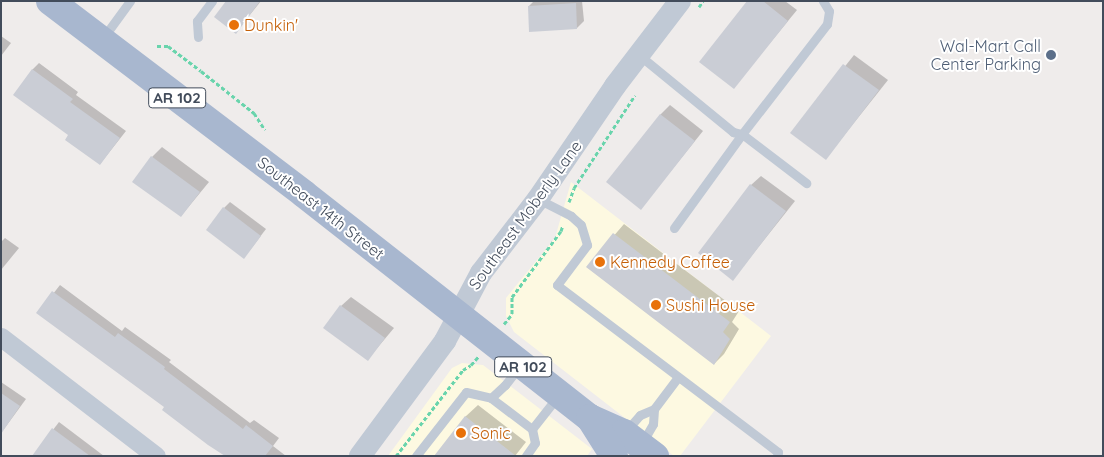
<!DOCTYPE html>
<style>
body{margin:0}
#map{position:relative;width:1104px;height:457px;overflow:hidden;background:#efeceb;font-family:Quicksand,sans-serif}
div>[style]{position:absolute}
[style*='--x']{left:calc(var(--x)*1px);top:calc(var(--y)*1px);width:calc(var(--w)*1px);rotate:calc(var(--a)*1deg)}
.commercial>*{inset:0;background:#fdf9e1}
.shadow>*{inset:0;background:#0003}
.building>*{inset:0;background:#cacdd5}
.path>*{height:3px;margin-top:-1.5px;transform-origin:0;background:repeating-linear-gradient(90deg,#69d4ac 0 4px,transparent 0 6.5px)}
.service>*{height:9px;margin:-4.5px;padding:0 4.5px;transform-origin:4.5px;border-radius:4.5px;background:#c0c9d5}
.minor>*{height:19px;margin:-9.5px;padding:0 9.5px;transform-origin:9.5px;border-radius:9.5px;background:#c0c9d5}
.tertiary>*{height:22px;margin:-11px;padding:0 11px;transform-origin:11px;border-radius:11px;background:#c0c9d5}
.primary>*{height:28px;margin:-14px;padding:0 14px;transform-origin:14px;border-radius:14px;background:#a8b7cf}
.dots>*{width:14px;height:14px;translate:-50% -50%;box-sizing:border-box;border:2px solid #fff;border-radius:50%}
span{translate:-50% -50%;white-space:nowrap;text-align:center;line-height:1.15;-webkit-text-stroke:4px #fff;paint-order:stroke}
.shield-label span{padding:1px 4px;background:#fff;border:1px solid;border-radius:4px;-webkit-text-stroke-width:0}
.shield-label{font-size:15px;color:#424c5b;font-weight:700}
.food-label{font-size:16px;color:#c56008}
.left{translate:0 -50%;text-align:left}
.service-label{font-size:16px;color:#4e5e75}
.right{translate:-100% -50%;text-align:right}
.street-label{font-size:16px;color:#424c5b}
.frame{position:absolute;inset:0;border:2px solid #424c5b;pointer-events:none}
</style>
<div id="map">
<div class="commercial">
<div style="clip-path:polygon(571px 182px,771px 336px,680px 456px,674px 456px,514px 332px,506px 316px,506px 298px,555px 238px)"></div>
<div style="clip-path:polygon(462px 363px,483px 365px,592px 449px,587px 456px,388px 456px,452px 368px)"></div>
</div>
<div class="shadow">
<div style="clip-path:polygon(228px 1px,261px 1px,236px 32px)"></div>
<div style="clip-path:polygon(534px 1px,582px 1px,584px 21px,577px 28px,529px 6px)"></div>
<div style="clip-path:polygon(748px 1px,785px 1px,797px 10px,734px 87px)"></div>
<div style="clip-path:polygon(1px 36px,11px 43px,1px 56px)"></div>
<div style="clip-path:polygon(854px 55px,888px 80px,826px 158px,792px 133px)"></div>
<div style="clip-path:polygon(39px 63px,78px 92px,76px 95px,126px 131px,100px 164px,70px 135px,32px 70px)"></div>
<div style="clip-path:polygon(670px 105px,703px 131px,641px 208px,660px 115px)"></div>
<div style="clip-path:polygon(162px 147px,209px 182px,181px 216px,152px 157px)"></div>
<div style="clip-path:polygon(761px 176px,795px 201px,733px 279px,751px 185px)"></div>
<div style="clip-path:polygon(230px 202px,266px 229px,250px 250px,224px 208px)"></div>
<div style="clip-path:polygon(624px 224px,739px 311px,732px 322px,739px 329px,724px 354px,714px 364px,587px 267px)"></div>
<div style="clip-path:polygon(5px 238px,19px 248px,1px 270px,1px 242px)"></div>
<div style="clip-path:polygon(60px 285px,122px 331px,125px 327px,171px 360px,169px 362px,250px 423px,254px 420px,279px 438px,273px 446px,286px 456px,226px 456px,166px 407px,38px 313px)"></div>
<div style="clip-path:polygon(351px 297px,394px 328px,368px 359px,341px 306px)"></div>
<div style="clip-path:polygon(1px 382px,26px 399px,4px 429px,1px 427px)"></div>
<div style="clip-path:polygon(478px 405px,526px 442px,515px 456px,465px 417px)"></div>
<div style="clip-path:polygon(59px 422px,104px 456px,43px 456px,37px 451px)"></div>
</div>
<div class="building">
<div style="clip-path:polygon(226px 1px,260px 1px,236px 34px,214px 17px)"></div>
<div style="clip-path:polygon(747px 1px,763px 1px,788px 21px,734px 89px,699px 62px)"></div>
<div style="clip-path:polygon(576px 3px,577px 29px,529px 32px,528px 6px)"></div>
<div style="clip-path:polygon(843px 64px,879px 90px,826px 160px,790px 133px)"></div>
<div style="clip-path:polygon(32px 69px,73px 99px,70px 102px,120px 138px,100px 165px,65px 140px,68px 135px,13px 95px)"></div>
<div style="clip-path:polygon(660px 114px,695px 141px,641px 210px,606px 182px)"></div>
<div style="clip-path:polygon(151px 156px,200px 192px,181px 217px,132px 182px)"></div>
<div style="clip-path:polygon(750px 184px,786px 211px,733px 281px,698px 253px)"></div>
<div style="clip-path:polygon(223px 207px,261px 236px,244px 259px,206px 230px)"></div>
<div style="clip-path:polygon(613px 233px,730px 322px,723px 332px,730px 339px,714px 365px,586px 267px)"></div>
<div style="clip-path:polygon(52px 291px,115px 337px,118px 333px,165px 367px,164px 369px,243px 429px,246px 425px,273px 446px,265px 456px,225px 456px,208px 445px,162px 410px,164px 407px,36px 313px)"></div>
<div style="clip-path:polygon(340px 305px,385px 338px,368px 361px,323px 328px)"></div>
<div style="clip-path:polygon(1px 393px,20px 406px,1px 434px)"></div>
<div style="clip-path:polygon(465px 416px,484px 431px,516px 456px,434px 456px)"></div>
<div style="clip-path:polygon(52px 428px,90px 456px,32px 456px)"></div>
</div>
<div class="path">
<div style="--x:699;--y:7;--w:7;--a:-56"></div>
<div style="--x:157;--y:46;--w:11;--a:0"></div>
<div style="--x:168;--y:46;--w:41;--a:37.1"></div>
<div style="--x:201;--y:71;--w:68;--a:38.4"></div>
<div style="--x:254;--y:113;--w:20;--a:57"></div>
<div style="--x:569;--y:202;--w:15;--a:-70"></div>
<div style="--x:574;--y:188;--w:111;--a:-56.7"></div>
<div style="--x:504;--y:324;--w:13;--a:-51"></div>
<div style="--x:512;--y:314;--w:17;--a:-90"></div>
<div style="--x:512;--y:297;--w:82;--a:-53.4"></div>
<div style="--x:561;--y:231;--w:6;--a:-72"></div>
<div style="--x:396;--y:456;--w:109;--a:-52.1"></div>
<div style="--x:463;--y:370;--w:9;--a:-32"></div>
<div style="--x:471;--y:365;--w:11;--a:-49"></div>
</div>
<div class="service">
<div style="--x:198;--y:37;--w:16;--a:-94"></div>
<div style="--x:197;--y:21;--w:25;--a:-53"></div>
<div style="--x:103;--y:38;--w:46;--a:-53.9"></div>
<div style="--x:639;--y:55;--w:122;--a:39.3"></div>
<div style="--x:733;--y:132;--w:9;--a:13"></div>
<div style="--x:742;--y:134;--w:139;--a:-52.3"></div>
<div style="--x:827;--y:24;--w:13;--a:-81"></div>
<div style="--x:829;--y:11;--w:12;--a:-121"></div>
<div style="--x:538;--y:199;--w:37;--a:27"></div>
<div style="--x:571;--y:216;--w:13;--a:42"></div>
<div style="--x:581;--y:225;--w:21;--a:73"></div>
<div style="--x:587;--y:245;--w:50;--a:126.9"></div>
<div style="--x:557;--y:285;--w:277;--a:37.1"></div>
<div style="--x:778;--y:452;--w:4;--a:104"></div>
<div style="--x:674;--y:228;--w:116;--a:-54.1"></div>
<div style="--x:742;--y:134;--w:81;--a:37.4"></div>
<div style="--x:491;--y:398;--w:19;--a:-43"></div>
<div style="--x:505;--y:385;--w:24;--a:-52"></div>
<div style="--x:532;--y:429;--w:42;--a:-51.8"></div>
<div style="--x:626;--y:431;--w:21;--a:-49"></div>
<div style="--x:640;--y:415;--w:15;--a:-23"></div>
<div style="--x:654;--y:409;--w:40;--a:-53"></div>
<div style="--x:642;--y:443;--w:22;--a:-60"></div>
<div style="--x:653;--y:424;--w:15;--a:-86"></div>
<div style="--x:416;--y:456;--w:81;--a:-52"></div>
<div style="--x:466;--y:392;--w:26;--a:13"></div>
<div style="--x:491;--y:398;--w:51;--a:37.1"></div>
<div style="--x:532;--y:429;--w:14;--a:78"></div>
<div style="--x:535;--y:443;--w:16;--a:125"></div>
</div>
<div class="minor">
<div style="--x:1;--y:337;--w:195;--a:37.5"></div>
</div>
<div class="tertiary">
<div style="--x:360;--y:456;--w:143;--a:-53.5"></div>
<div style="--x:445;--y:341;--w:77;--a:-62.1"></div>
<div style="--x:481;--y:273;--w:93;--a:-52.4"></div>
<div style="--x:538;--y:199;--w:137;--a:-55.7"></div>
<div style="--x:615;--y:86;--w:107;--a:-52.6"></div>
</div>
<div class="primary">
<div style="--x:50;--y:1;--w:319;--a:37.2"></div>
<div style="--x:304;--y:194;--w:363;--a:38.1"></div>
<div style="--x:590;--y:418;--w:37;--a:24"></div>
<div style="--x:624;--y:433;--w:39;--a:37"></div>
<div style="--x:590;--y:418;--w:45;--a:57.7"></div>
</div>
<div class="dots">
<div style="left:234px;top:25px;background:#e8710a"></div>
<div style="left:1051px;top:55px;background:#5c6f8a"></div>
<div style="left:600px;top:262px;background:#e8710a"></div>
<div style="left:656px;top:305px;background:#e8710a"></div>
<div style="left:461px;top:433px;background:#e8710a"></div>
</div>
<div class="shield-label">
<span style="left:177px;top:98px">AR 102</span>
<span style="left:523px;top:367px">AR 102</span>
</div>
<div class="food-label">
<span class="left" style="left:244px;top:25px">Dunkin'</span>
<span class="left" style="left:610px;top:262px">Kennedy Coffee</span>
<span class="left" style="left:666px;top:305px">Sushi House</span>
<span class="left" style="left:471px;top:433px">Sonic</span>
</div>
<div class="service-label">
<span class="right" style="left:1041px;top:55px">Wal-Mart Call<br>Center Parking</span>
</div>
<div class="street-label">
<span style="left:321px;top:208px;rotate:38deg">Southeast 14th Street</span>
<span style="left:525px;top:215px;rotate:-54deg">Southeast Moberly Lane</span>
</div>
<div class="frame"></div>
</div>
